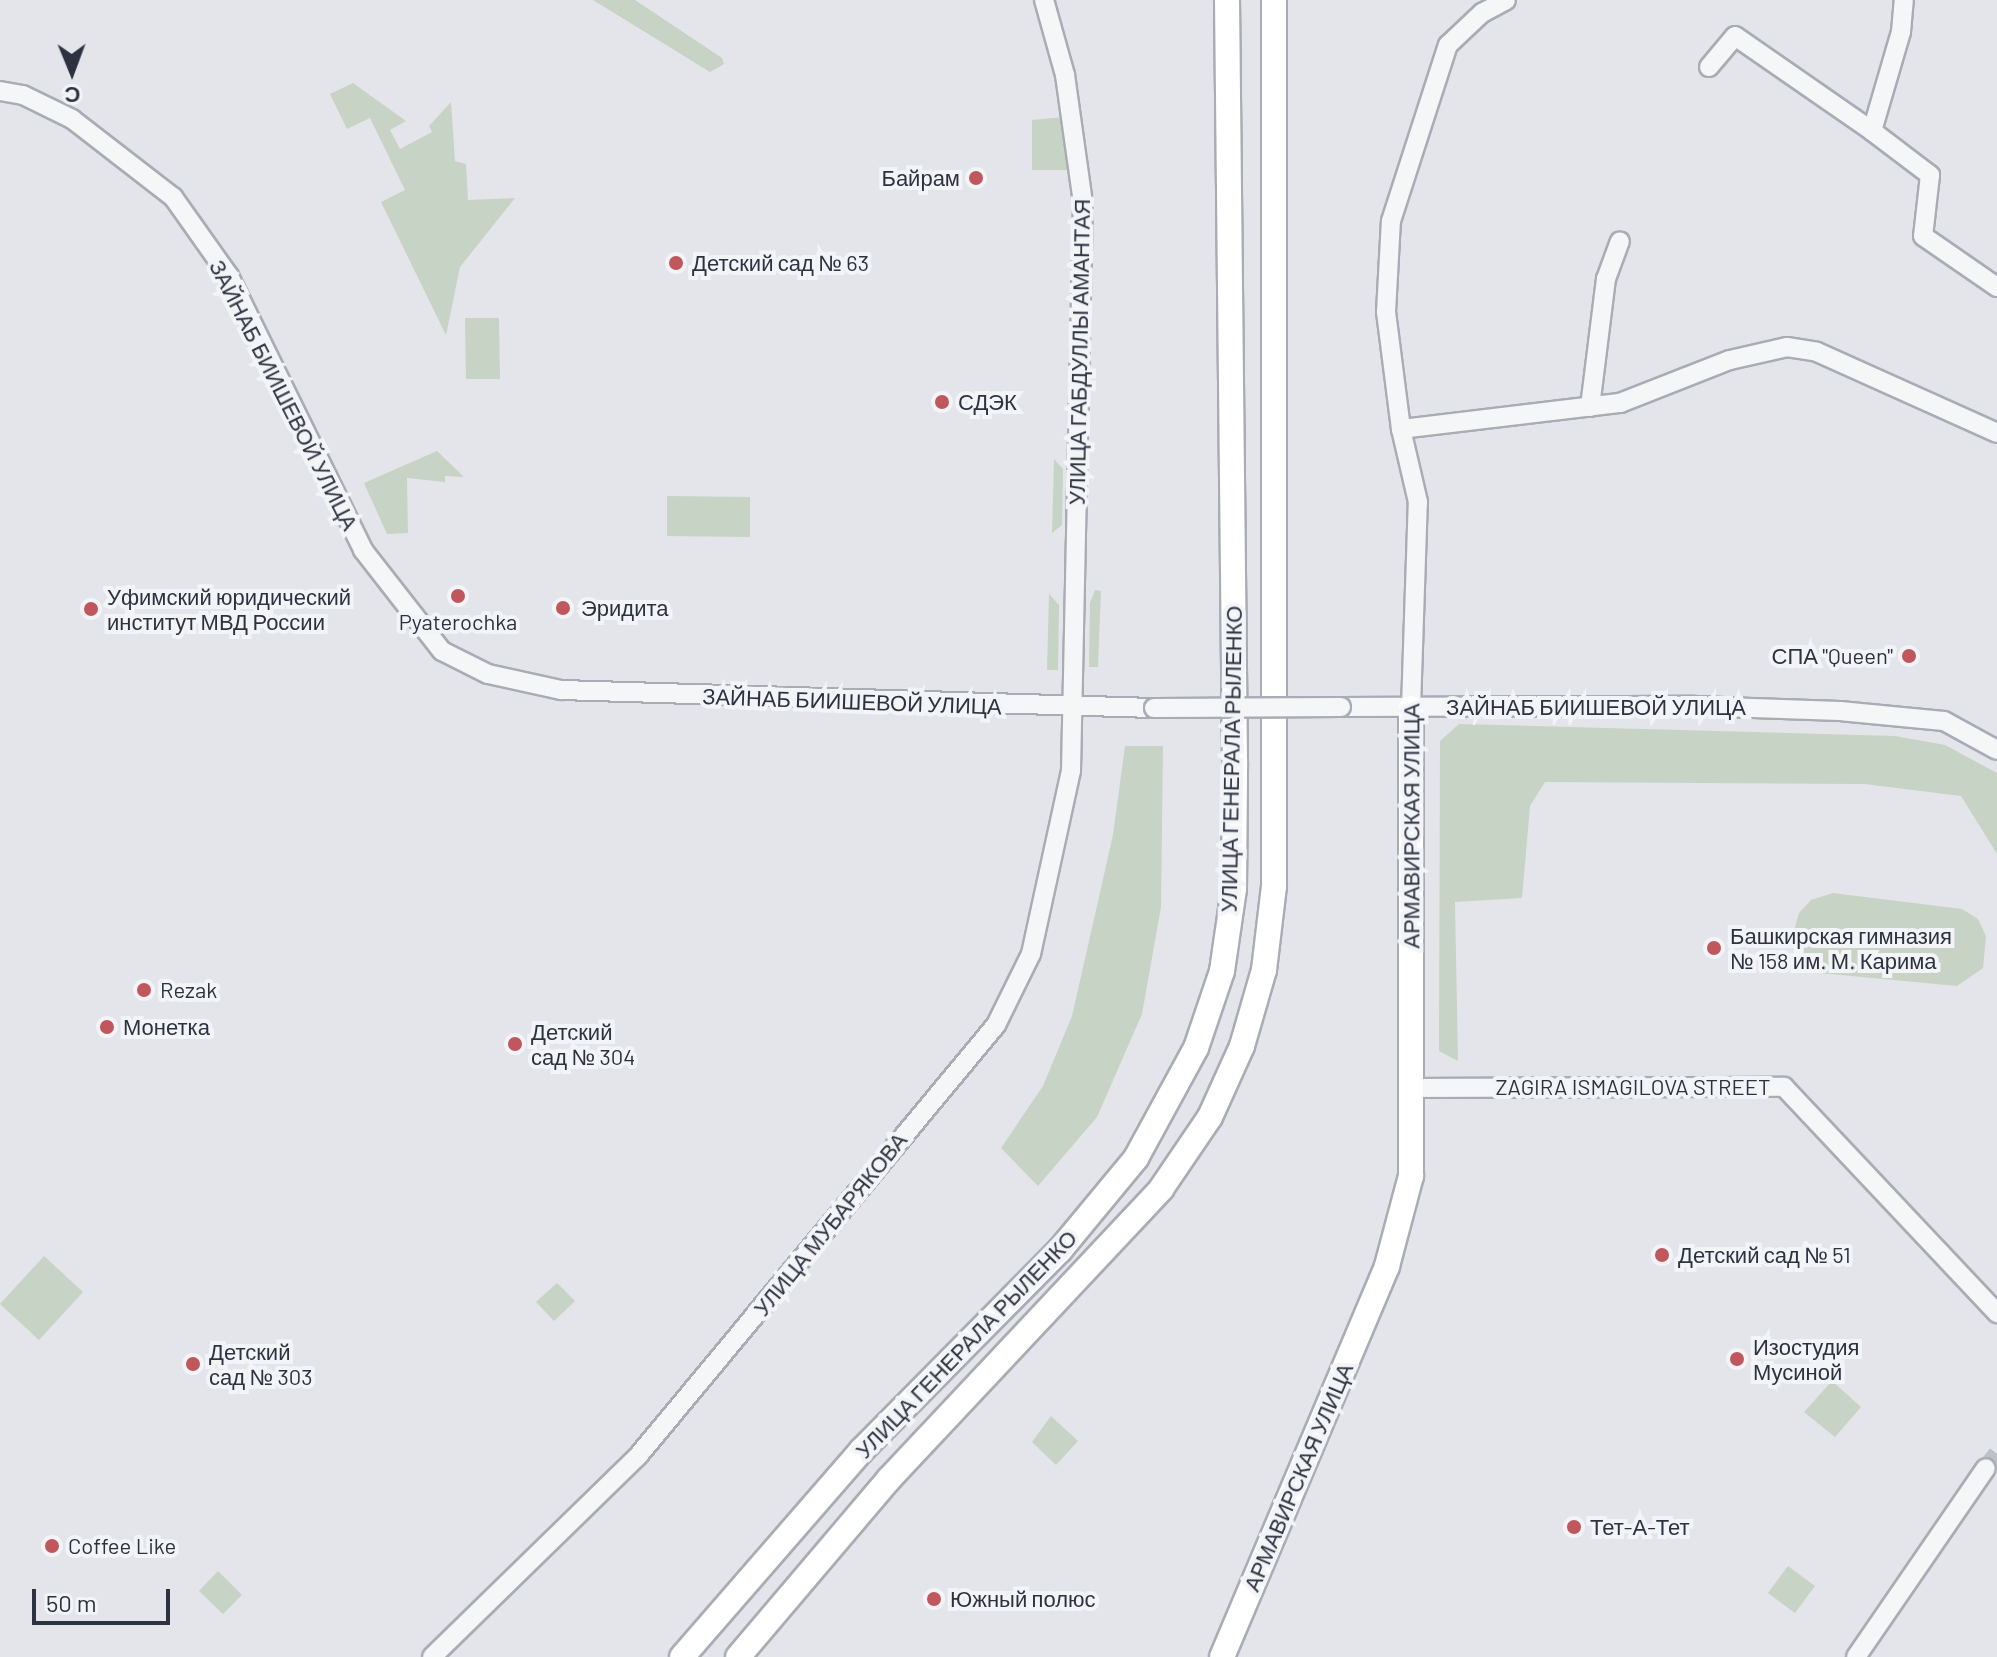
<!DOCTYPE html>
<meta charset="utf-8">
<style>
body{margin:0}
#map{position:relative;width:1997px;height:1657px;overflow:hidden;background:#e3e5ea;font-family:Barlow,sans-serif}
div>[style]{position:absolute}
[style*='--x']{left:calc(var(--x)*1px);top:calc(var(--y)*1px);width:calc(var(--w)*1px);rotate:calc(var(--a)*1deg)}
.green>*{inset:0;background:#c7d3c5}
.street-tunnel>*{height:18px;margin-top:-9px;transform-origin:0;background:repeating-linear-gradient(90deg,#bfc1c8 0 18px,transparent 0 27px)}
.roads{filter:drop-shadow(2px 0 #a9acb4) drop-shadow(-2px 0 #a9acb4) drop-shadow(0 2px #a9acb4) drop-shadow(0 -2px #a9acb4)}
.street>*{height:18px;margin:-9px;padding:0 9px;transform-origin:9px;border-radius:9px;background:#f5f6f8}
.secondary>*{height:24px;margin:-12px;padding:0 12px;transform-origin:12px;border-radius:12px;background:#fff}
.bridges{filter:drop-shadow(2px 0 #a9acb4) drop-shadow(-2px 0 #a9acb4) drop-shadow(0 2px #a9acb4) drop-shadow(0 -2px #a9acb4)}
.street-bridge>*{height:18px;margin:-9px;padding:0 9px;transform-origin:9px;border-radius:9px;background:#f5f6f8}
.dots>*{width:22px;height:22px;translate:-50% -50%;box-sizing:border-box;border:4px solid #f3f4f7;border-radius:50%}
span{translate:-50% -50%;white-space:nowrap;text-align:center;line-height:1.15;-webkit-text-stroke:8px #f3f4f7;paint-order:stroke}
.poi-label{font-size:22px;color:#2d3240}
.right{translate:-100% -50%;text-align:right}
.left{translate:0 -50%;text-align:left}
.street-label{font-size:22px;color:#2d3240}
.north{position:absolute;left:32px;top:32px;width:80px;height:80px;-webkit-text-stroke:6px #f3f4f7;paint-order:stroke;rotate:179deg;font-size:22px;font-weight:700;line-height:32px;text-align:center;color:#2d3240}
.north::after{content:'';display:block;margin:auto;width:28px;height:36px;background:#2d3240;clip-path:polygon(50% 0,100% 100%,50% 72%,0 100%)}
.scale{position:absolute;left:32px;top:1589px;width:138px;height:36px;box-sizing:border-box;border:4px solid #2d3240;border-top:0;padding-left:10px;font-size:24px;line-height:28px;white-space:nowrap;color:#2d3240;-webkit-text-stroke:6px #f3f4f7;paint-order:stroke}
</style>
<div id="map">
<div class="green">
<div style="clip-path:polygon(593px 0,635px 0,722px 58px,724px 64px,710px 72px)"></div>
<div style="clip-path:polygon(353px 83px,406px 121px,390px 130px,400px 149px,432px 132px,429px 126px,451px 102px,455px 161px,466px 164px,468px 200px,515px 198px,460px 267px,446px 335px,381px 202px,405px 190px,370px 118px,347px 129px,330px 94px)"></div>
<div style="clip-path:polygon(1065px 117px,1068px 170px,1032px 170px,1032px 120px)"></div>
<div style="clip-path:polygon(465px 318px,499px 318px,500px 379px,466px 379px)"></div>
<div style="clip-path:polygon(437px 451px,464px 477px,445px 476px,445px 482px,407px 478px,408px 533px,387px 534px,364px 483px)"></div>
<div style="clip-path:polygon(1054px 459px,1063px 469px,1062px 525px,1052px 533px)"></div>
<div style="clip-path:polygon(667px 496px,750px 497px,750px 537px,667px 536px)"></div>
<div style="clip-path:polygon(1095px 590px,1101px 591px,1098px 667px,1089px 667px,1090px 603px)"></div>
<div style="clip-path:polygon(1049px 594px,1059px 605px,1058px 670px,1047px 670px)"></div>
<div style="clip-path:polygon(1459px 724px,1895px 736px,1945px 745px,1997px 773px,1997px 854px,1961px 796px,1864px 784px,1545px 782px,1530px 806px,1522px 898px,1455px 902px,1458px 1061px,1439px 1051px,1440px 741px)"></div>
<div style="clip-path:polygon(1125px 746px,1163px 746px,1161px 907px,1142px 1014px,1097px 1117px,1038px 1186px,1001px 1148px,1043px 1086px,1072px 1016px,1113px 835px)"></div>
<div style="clip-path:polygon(1833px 893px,1962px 909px,1978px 919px,1986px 936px,1983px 968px,1957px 986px,1820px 973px,1798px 952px,1793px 934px,1799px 913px,1811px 900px)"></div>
<div style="clip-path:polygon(44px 1256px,83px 1292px,39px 1340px,0 1304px)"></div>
<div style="clip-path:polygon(557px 1283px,575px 1301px,554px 1321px,536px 1302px)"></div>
<div style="clip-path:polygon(1832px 1381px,1861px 1407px,1835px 1437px,1804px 1412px)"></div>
<div style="clip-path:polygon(1051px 1416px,1078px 1441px,1056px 1465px,1032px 1442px)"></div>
<div style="clip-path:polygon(1788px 1566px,1815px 1586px,1795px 1613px,1768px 1593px)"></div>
<div style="clip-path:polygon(218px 1571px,242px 1595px,223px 1614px,199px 1591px)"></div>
</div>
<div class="street-tunnel">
<div style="--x:1986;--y:1468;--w:18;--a:-52"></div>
</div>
<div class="roads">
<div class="street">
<div style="--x:1709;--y:67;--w:40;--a:-50"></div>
<div style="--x:1735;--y:36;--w:167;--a:34.7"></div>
<div style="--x:1872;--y:131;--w:73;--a:37.2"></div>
<div style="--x:1930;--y:175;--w:61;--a:96.5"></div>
<div style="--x:1923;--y:236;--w:90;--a:34.6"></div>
<div style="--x:0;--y:91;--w:23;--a:10"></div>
<div style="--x:23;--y:95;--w:55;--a:26.1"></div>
<div style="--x:72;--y:119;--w:128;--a:37.7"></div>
<div style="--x:173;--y:197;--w:97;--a:54.7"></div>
<div style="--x:229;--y:276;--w:305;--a:63.9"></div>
<div style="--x:363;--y:550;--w:128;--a:52"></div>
<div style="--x:442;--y:651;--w:51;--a:26.6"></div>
<div style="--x:488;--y:674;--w:75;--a:12.4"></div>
<div style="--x:561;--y:690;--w:593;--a:1.74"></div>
<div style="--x:1872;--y:131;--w:103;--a:-73.7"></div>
<div style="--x:1901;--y:32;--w:32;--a:-85"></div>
<div style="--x:1590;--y:407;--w:129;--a:-82.9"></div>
<div style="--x:1606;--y:279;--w:40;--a:-69.8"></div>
<div style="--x:1401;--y:429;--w:221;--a:-6.8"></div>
<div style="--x:1620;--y:403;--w:118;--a:-21.4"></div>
<div style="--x:1730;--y:360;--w:58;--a:-12.8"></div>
<div style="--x:1787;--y:347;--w:30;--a:9"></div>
<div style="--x:1817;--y:352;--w:197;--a:24.2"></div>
<div style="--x:1341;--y:707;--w:354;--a:-0.2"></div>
<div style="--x:1695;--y:706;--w:145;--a:2"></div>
<div style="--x:1840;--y:711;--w:104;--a:5.5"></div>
<div style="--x:1944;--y:721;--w:60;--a:28.7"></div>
<div style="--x:1411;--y:708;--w:206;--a:-88.1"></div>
<div style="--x:1418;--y:502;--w:75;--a:-103.1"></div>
<div style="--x:1401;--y:429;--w:118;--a:-97.3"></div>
<div style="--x:1386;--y:312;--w:91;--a:-86.9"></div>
<div style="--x:1391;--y:221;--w:185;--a:-72.1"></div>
<div style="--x:1448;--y:45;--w:47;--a:-43.3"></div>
<div style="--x:1482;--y:13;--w:27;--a:-28"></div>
<div style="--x:1412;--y:1088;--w:372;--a:-0.2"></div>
<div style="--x:1784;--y:1087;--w:311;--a:46.7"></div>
<div style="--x:432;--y:1657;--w:288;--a:-44.3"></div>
<div style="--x:638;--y:1456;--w:560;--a:-50.29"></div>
<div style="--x:996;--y:1025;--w:79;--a:-63.8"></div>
<div style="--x:1031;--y:954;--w:187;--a:-77.7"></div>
<div style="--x:1071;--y:771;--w:568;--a:-88.79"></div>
<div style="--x:1083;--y:203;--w:129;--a:-98"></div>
<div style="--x:1065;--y:75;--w:78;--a:-105.6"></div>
<div style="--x:1856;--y:1657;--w:229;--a:-55.5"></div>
</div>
<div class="secondary">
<div style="--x:682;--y:1657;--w:274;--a:-49"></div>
<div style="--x:862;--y:1450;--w:281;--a:-45.3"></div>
<div style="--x:1060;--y:1250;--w:119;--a:-50.4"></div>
<div style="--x:1136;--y:1158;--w:125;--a:-61.4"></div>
<div style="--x:1196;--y:1048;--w:81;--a:-71.3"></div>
<div style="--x:1222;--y:971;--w:83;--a:-81.7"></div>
<div style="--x:1234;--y:889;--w:126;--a:-89.5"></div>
<div style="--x:1235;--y:763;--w:763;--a:-90.6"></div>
<div style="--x:738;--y:1657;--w:233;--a:-49.7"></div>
<div style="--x:889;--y:1479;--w:398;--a:-46.8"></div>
<div style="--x:1161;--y:1189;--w:87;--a:-55.8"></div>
<div style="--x:1210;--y:1117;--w:78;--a:-65.7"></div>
<div style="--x:1242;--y:1046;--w:79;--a:-73.9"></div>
<div style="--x:1264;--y:970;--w:85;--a:-83.2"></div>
<div style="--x:1274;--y:886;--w:886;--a:-90"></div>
<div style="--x:1222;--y:1657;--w:424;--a:-67.1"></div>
<div style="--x:1387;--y:1266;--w:93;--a:-75.1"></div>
<div style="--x:1411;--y:1176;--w:468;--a:-90"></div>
</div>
</div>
<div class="bridges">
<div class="street-bridge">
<div style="--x:1154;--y:708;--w:187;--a:-0.3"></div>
</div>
</div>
<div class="dots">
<div style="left:976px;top:178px;background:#c0575d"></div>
<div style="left:676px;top:263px;background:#c0575d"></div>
<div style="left:942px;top:402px;background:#c0575d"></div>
<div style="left:458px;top:596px;background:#c0575d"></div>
<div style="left:563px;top:608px;background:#c0575d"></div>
<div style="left:91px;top:609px;background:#c0575d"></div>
<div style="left:1909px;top:656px;background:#c0575d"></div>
<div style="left:1714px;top:948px;background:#c0575d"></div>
<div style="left:144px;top:990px;background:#c0575d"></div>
<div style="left:107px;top:1027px;background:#c0575d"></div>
<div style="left:515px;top:1044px;background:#c0575d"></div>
<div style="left:1662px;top:1255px;background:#c0575d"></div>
<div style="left:1737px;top:1359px;background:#c0575d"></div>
<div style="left:193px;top:1364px;background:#c0575d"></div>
<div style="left:1574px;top:1527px;background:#c0575d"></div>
<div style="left:52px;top:1546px;background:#c0575d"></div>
<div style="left:934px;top:1599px;background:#c0575d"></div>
</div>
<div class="poi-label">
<span class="right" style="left:960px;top:178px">Байрам</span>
<span class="left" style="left:692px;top:263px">Детский сад № 63</span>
<span class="left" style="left:958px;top:402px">СДЭК</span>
<span class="left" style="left:107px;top:609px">Уфимский юридический<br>институт МВД России</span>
<span class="left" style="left:581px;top:608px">Эридита</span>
<span style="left:458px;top:622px">Pyaterochka</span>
<span class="right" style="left:1893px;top:656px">СПА "Queen"</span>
<span class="left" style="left:1730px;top:948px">Башкирская гимназия<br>№ 158 им. М. Карима</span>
<span class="left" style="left:160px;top:990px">Rezak</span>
<span class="left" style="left:123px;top:1027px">Монетка</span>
<span class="left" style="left:531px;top:1044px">Детский<br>сад № 304</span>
<span class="left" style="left:1678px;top:1255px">Детский сад № 51</span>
<span class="left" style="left:1753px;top:1359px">Изостудия<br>Мусиной</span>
<span class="left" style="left:209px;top:1364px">Детский<br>сад № 303</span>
<span class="left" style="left:1590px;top:1527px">Тет-А-Тет</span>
<span class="left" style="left:68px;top:1546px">Coffee Like</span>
<span class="left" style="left:950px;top:1599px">Южный полюс</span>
</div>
<div class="street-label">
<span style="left:1079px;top:352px;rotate:-89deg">УЛИЦА ГАБДУЛЛЫ АМАНТАЯ</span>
<span style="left:284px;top:395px;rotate:63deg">ЗАЙНАБ БИИШЕВОЙ УЛИЦА</span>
<span style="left:852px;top:701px;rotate:2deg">ЗАЙНАБ БИИШЕВОЙ УЛИЦА</span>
<span style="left:1596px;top:707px">ЗАЙНАБ БИИШЕВОЙ УЛИЦА</span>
<span style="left:1231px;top:759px;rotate:-89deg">УЛИЦА ГЕНЕРАЛА РЫЛЕНКО</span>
<span style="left:1411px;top:826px;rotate:-90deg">АРМАВИРСКАЯ УЛИЦА</span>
<span style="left:1633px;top:1087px">ZAGIRA ISMAGILOVA STREET</span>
<span style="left:830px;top:1224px;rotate:-51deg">УЛИЦА МУБАРЯКОВА</span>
<span style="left:966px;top:1344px;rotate:-46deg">УЛИЦА ГЕНЕРАЛА РЫЛЕНКО</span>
<span style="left:1298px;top:1477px;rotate:-67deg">АРМАВИРСКАЯ УЛИЦА</span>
</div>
<div class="north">С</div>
<div class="scale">50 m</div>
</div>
